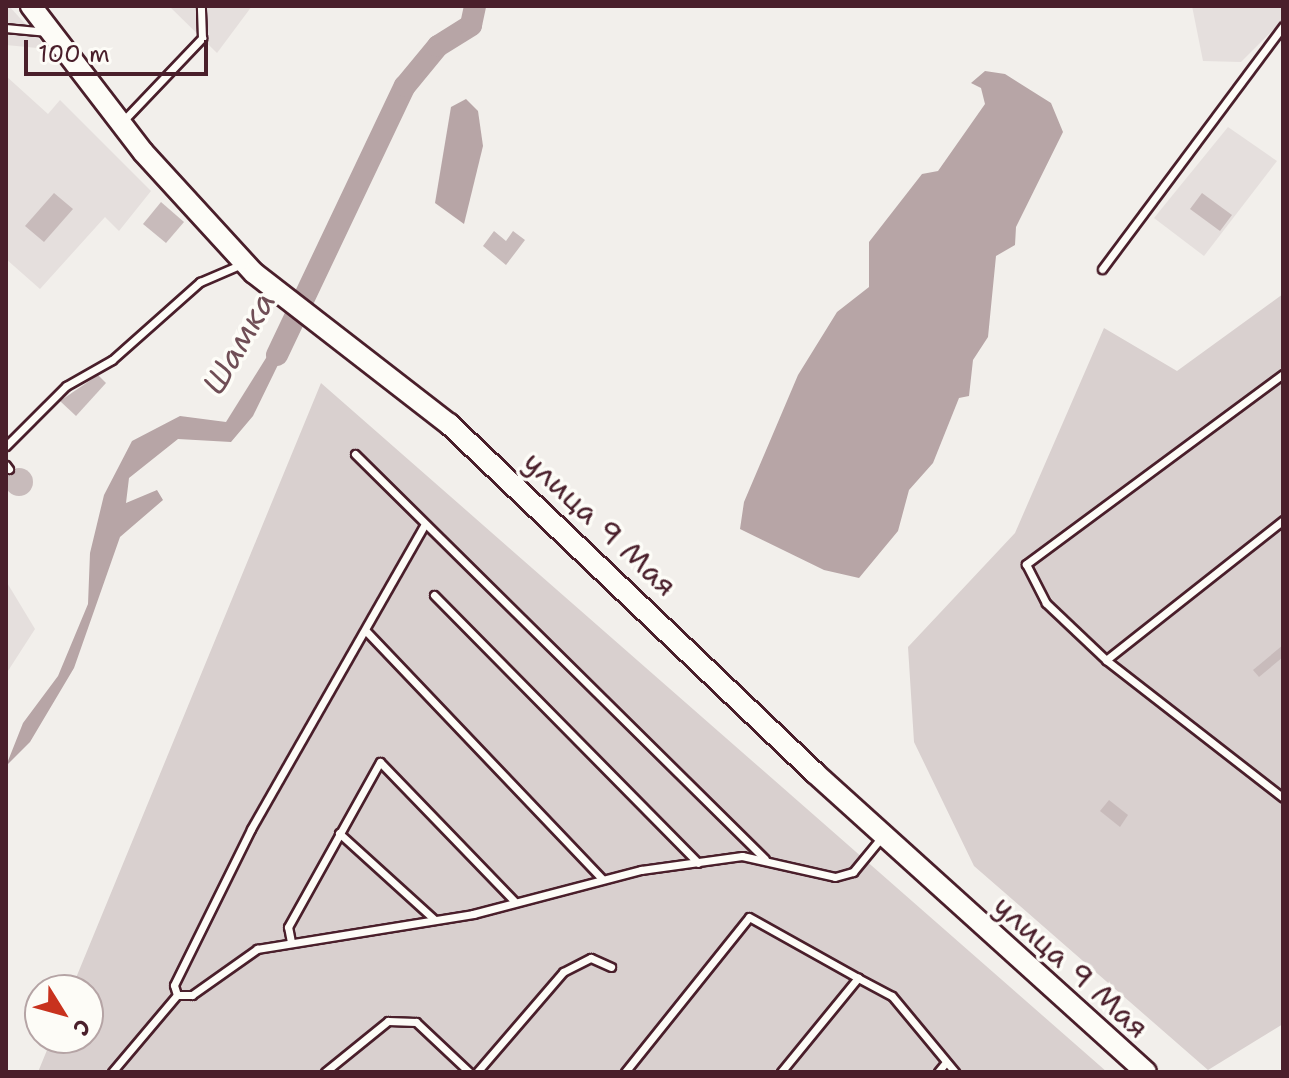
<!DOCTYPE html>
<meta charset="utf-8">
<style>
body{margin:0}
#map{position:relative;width:1289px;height:1078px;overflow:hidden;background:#f2efeb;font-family:"Shantell Sans",sans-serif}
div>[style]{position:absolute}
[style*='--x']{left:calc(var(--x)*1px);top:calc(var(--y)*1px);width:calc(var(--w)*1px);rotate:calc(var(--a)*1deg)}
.built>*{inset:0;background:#e5dfdd}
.green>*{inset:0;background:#d9d0cf}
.water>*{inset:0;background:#b7a5a6}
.river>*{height:22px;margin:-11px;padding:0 11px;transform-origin:11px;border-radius:11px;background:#b7a5a6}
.building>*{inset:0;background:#c8bbbb}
.round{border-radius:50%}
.roads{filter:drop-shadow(2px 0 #4a1f2b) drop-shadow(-2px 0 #4a1f2b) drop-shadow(0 2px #4a1f2b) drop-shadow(0 -2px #4a1f2b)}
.service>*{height:7px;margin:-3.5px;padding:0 3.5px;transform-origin:3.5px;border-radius:3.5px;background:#fdfcf7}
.secondary>*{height:20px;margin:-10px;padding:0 10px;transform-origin:10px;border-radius:10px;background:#fdfcf7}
span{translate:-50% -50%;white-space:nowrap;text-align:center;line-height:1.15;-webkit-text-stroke:7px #fdfcf7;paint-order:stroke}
.street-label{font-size:30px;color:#4a1f2b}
.water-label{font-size:32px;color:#704e56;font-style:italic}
.frame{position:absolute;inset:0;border:8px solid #4a1f2b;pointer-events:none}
.north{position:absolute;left:24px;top:974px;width:80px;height:80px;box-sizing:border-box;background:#fdfcf7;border:2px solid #b5a4a5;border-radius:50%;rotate:127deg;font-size:22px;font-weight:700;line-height:32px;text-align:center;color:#4a1f2b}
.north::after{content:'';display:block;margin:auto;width:28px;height:36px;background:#c8321e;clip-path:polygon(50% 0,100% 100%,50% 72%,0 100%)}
.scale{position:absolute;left:24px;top:40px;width:184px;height:36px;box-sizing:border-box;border:4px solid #4a1f2b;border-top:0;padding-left:10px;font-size:24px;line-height:28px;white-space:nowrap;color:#4a1f2b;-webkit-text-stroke:6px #fdfcf7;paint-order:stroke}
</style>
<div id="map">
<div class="built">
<div style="clip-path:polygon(6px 6px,9px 6px,48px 49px,6px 45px)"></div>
<div style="clip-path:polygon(169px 6px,252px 6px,217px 53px)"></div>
<div style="clip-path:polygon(1192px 6px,1283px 6px,1283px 20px,1241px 62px,1203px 61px)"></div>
<div style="clip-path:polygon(6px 76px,48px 114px,60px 100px,151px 191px,119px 231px,105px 217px,40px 289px,6px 259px)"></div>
<div style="clip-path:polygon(1228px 127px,1277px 161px,1204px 256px,1154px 218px)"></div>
<div style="clip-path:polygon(6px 581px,35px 629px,6px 674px)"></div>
</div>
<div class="green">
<div style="clip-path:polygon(1283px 294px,1283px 1024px,1208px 1070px,974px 866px,914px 742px,908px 647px,1015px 533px,1104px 328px,1177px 371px)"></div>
<div style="clip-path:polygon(321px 383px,1107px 1072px,38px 1072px,52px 1038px,88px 1038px,88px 990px,71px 990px)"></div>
</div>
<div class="water">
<div style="clip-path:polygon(985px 71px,1005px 74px,1051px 103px,1063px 132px,1016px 227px,1015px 245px,996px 256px,988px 337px,973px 360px,969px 396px,959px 398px,933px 463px,909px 490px,898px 531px,859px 578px,824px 570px,740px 529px,744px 502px,798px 375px,837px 312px,869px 287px,869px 242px,922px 174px,938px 171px,985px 104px,981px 88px,971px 83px)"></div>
<div style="clip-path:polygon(466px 99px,478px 111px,483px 146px,464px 224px,435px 203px,451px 107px)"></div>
<div style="clip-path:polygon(286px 326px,294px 332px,253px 416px,231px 442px,178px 439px,129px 478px,126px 503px,157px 490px,163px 500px,120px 537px,74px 668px,30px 742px,6px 766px,23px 723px,58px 676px,88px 604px,90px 553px,104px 495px,132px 441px,180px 416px,226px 422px)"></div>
</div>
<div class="river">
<div style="--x:277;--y:355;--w:298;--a:-64.6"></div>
<div style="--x:405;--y:86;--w:52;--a:-50.5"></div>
<div style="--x:438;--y:46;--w:39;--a:-32"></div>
<div style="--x:471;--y:25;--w:19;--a:-78"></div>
</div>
<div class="building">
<div style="clip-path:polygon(54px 193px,73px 209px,44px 242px,25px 226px)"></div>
<div style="clip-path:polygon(1202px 193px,1232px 215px,1220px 231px,1190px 209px)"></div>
<div style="clip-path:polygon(161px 202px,184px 222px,166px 243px,143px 224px)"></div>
<div style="clip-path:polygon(494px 231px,506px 241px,513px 231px,525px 240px,506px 265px,483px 246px)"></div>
<div style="clip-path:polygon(98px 375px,106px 383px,76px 416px,60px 401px)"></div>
<div class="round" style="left:5px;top:468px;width:28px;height:28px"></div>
<div style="clip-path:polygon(1283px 645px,1283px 657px,1259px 677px,1253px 670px)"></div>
<div style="clip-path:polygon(1109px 800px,1128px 815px,1120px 827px,1100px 811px)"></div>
</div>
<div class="roads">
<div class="service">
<div style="--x:6;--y:28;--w:41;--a:5.6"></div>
<div style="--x:123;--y:121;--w:115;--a:-46.4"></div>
<div style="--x:202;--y:38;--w:32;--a:-92"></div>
<div style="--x:1102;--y:269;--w:303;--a:-53.3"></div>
<div style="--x:1283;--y:374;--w:320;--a:143.5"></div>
<div style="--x:1026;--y:564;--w:44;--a:62.9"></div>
<div style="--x:1046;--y:603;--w:83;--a:43.5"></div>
<div style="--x:1106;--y:660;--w:224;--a:37.9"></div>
<div style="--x:6;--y:446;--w:85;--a:-45"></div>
<div style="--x:66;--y:386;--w:53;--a:-29.5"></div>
<div style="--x:112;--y:360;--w:118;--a:-41.6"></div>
<div style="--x:200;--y:282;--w:46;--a:-23.2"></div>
<div style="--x:355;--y:454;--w:576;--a:44.65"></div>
<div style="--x:6;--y:465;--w:5;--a:53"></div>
<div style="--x:434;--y:595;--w:376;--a:45.4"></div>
<div style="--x:367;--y:632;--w:341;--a:46.4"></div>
<div style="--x:1106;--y:660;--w:226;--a:-38.3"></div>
<div style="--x:339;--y:833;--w:128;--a:42.2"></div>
<div style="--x:291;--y:942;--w:15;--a:-101"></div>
<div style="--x:288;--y:927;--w:189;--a:-60.9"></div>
<div style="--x:380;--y:762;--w:193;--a:46"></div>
<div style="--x:177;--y:995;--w:10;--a:-107"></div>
<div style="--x:174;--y:985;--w:174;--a:-63.7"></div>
<div style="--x:251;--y:829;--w:351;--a:-60.3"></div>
<div style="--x:112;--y:1072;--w:101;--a:-49.8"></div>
<div style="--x:177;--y:995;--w:15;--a:0"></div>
<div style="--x:192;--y:995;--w:80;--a:-35.3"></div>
<div style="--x:257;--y:949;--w:219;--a:-9.2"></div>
<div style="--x:473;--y:914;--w:174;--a:-14.7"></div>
<div style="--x:641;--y:870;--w:102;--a:-7.9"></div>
<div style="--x:742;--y:856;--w:95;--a:12.7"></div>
<div style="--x:835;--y:877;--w:19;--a:-16"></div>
<div style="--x:853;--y:872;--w:44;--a:-50.5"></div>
<div style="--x:325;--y:1072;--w:81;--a:-39"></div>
<div style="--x:388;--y:1021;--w:28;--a:2"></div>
<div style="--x:416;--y:1022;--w:73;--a:43.3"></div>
<div style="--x:477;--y:1072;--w:132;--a:-49.3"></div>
<div style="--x:563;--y:972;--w:31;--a:-27"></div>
<div style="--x:591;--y:958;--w:22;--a:24"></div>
<div style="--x:625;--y:1072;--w:198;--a:-51.3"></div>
<div style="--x:749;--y:917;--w:125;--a:29.2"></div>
<div style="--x:781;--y:1072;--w:122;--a:-50.7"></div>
<div style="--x:858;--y:978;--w:38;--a:28"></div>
<div style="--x:892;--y:996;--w:99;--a:50.3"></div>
<div style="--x:938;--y:1072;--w:13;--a:-51"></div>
</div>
<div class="secondary">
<div style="--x:31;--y:6;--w:184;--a:52.5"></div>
<div style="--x:143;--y:152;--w:164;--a:47.5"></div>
<div style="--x:254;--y:273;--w:247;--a:37.8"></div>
<div style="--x:449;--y:424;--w:506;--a:43.64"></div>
<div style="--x:815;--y:773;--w:446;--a:42.1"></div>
</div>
</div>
<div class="street-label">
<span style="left:600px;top:524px;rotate:43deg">улица 9 Мая</span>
<span style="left:1071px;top:967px;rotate:42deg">улица 9 Мая</span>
</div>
<div class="water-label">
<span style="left:239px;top:343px;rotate:-60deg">Шамка</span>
</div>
<div class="frame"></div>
<div class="north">С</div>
<div class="scale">100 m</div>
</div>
